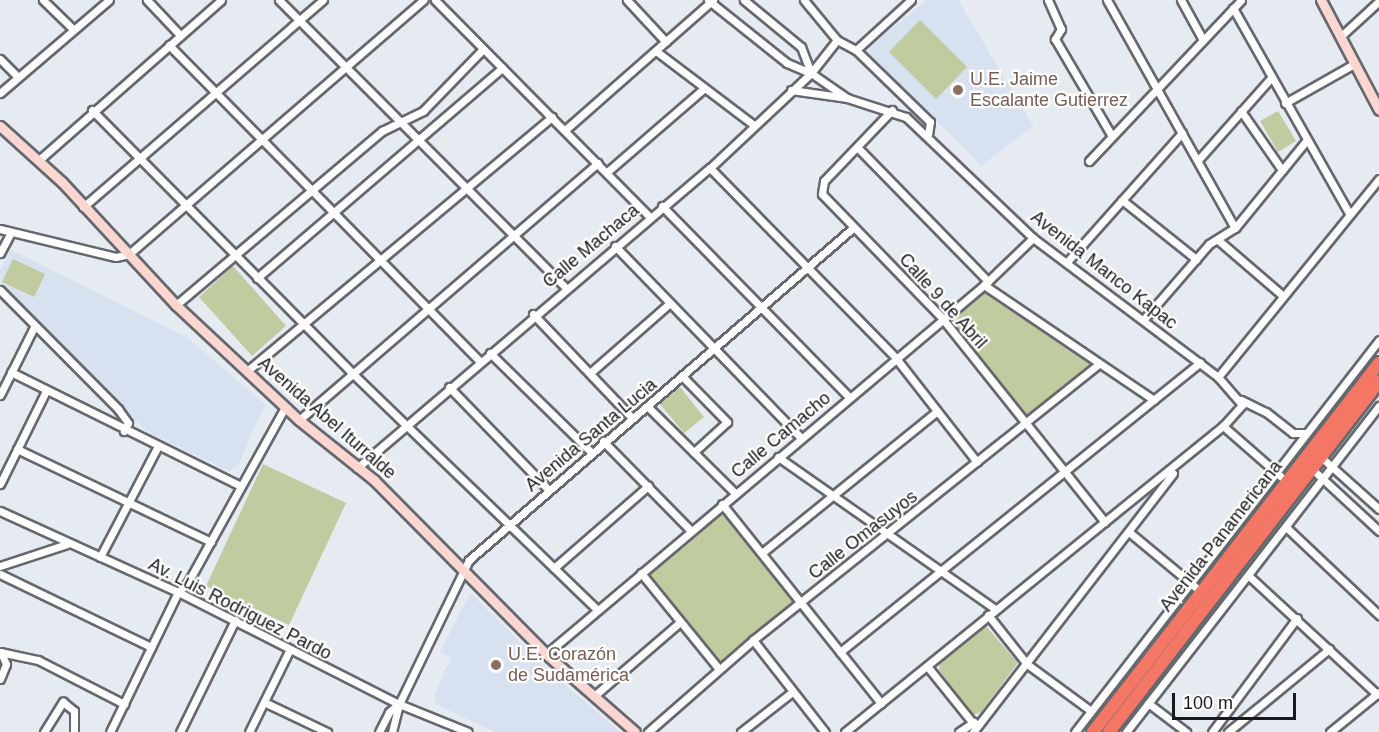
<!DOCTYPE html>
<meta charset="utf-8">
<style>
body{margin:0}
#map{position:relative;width:1379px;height:732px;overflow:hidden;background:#e6ebf2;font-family:Arial,sans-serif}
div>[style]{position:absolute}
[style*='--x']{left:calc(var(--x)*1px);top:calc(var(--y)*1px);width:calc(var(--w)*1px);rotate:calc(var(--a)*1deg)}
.built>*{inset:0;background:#d8e1ef}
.green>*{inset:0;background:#c0cba0}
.roads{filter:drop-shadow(2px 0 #65696f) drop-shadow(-2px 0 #65696f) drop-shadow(0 2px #65696f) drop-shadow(0 -2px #65696f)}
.street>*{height:7px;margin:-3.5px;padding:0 3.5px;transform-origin:3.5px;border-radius:3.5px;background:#fff}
.secondary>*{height:9px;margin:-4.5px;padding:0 4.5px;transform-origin:4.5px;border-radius:4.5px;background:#fcd6d1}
.highway>*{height:12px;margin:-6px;padding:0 6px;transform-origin:6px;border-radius:6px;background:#f47766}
.dots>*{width:16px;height:16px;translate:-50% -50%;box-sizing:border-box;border:3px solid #fff;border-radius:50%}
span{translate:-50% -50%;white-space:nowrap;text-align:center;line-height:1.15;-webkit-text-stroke:4.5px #fff;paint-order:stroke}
.education-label{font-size:18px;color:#785e54}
.left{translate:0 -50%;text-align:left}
.street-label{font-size:18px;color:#18191c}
.scale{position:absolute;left:1172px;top:693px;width:124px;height:27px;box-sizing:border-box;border:3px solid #18191c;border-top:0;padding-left:8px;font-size:18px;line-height:21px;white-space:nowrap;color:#18191c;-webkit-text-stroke:4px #fff;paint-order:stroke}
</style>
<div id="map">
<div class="built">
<div style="clip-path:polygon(927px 0,958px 0,1033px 126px,981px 166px,869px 53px,870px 46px)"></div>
<div style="clip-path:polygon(11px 250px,187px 337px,265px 404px,238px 466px,229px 471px,146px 431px,0 282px,0 271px)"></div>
<div style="clip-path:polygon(470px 593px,550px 672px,620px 732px,495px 732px,436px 704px,434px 696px,451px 658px,440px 652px)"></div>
</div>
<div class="green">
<div style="clip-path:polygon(920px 20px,967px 67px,936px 99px,889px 52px)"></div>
<div style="clip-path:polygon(1278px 111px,1296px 141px,1278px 152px,1260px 121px)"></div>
<div style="clip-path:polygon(13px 259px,45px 274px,34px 297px,2px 282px)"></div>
<div style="clip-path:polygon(233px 266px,286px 326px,252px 356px,199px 297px)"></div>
<div style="clip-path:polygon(985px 289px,1093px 363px,1027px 416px,949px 319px)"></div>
<div style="clip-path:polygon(680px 387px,704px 417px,684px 433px,660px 404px)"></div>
<div style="clip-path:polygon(263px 464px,346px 503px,289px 625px,206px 586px)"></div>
<div style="clip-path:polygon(725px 509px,797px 602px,719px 665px,648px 572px)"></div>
<div style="clip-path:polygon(986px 626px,1018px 663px,981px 712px,973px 715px,939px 670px,940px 663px)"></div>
</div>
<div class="roads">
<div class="street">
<div style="--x:43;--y:0;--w:42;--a:44"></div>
<div style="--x:147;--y:0;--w:48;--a:46.7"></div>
<div style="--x:279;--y:0;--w:405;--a:45.1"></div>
<div style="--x:435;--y:0;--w:304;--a:45.3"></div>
<div style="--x:627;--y:0;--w:57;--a:47.1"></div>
<div style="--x:708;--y:0;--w:101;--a:38.6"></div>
<div style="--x:787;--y:63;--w:26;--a:23"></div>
<div style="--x:811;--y:73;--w:28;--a:-111"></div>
<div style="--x:801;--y:47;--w:74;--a:-140.5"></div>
<div style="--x:804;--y:0;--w:52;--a:50.5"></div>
<div style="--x:837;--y:40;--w:21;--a:28"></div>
<div style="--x:856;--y:50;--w:103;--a:44.2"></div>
<div style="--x:930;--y:122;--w:12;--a:99"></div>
<div style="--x:1048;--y:0;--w:32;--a:66"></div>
<div style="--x:1061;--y:29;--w:12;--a:121"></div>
<div style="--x:1055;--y:39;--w:113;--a:59.6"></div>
<div style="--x:1107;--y:0;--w:261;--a:60.7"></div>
<div style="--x:1181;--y:0;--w:46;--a:61.2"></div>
<div style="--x:1233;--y:8;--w:236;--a:60.5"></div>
<div style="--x:1341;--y:36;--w:52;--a:-42.6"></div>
<div style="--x:169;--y:45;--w:443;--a:45.5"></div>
<div style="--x:856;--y:50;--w:74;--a:-42.3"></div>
<div style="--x:656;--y:51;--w:123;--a:37.1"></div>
<div style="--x:0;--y:59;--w:24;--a:45"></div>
<div style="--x:811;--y:73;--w:44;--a:34.8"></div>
<div style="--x:847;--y:98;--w:62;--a:17.9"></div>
<div style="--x:906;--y:117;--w:175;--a:43.6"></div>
<div style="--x:1033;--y:238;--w:231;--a:36.9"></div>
<div style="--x:1218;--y:377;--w:37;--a:49"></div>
<div style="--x:1242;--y:405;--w:28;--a:132"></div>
<div style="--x:1223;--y:426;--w:84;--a:41.1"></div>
<div style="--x:791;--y:90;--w:57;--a:8.1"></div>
<div style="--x:0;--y:93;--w:143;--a:-40.5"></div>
<div style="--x:1285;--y:103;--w:79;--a:-29.5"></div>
<div style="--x:92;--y:110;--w:370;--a:45.3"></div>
<div style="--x:352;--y:373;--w:341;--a:44"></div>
<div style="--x:892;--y:110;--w:98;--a:133.8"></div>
<div style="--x:824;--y:181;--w:13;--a:99"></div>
<div style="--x:822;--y:194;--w:173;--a:45.9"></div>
<div style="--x:942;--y:318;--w:261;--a:51.4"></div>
<div style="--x:1241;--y:111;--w:72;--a:55.2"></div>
<div style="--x:565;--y:130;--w:197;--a:-41.3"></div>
<div style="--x:859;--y:149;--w:185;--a:45.7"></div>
<div style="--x:1199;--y:159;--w:108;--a:-48.4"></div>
<div style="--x:39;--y:160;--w:242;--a:-41.3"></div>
<div style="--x:1089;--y:161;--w:221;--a:-46.6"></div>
<div style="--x:710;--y:168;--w:264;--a:45.6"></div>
<div style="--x:895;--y:357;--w:133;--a:52"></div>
<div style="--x:607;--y:172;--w:127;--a:-40.8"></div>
<div style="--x:1122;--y:200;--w:95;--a:38.6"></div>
<div style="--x:662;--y:206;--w:267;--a:45.6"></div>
<div style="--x:83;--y:207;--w:317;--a:-40.8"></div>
<div style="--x:0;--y:229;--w:119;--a:13.6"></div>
<div style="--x:116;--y:257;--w:13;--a:-13"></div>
<div style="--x:129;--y:254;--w:389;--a:-40.8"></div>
<div style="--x:1218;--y:240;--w:84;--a:40.7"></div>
<div style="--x:615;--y:246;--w:267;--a:45.9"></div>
<div style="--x:0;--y:253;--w:21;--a:-62"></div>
<div style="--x:1067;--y:262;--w:173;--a:-48.3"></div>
<div style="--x:257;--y:278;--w:323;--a:-40.6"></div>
<div style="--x:984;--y:285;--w:205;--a:34.1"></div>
<div style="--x:0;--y:290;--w:168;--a:45.2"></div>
<div style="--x:118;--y:409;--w:17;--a:54"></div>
<div style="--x:128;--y:423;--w:9;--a:117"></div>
<div style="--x:176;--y:305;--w:270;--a:-40.2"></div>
<div style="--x:382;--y:131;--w:46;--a:-26"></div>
<div style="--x:423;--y:111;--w:86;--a:-45.9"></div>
<div style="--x:533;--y:314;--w:144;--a:46.4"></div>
<div style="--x:1144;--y:319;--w:99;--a:-49.1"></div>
<div style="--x:1209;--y:244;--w:31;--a:-32"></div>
<div style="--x:1235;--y:228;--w:112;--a:-50.8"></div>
<div style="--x:490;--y:353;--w:141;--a:44.4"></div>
<div style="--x:247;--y:371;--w:397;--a:-39.8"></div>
<div style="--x:11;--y:372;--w:254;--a:26.4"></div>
<div style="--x:590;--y:373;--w:106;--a:-41.2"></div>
<div style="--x:683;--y:377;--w:63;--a:45.6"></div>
<div style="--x:727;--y:422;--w:45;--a:137.7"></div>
<div style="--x:1218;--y:377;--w:255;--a:-50.9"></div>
<div style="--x:449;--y:387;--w:142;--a:45.9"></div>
<div style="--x:0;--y:395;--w:76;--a:-63.4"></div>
<div style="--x:1241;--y:400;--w:28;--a:26"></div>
<div style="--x:1266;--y:412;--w:34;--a:38"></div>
<div style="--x:1293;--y:433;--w:12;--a:0"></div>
<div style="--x:648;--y:407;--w:122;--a:44.7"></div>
<div style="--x:299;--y:420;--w:394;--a:-40.7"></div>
<div style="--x:603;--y:441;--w:126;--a:45.6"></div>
<div style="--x:17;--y:449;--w:215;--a:25.6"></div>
<div style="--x:778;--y:457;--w:265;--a:35"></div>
<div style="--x:1321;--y:457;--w:78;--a:41.9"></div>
<div style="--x:357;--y:468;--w:463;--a:-40.4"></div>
<div style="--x:710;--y:168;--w:139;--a:-43.2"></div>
<div style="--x:811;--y:73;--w:42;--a:-51.8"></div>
<div style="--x:1311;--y:468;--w:93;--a:42.8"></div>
<div style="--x:0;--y:484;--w:104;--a:-63.7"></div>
<div style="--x:722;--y:504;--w:255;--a:51.4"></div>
<div style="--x:0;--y:511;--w:196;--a:24.5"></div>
<div style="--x:178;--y:592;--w:248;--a:26.9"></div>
<div style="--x:399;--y:704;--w:74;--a:22.1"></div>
<div style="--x:1287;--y:528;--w:127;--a:43.4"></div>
<div style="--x:1129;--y:532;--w:92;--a:39.7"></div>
<div style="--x:763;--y:552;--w:223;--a:-39"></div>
<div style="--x:100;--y:557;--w:125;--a:-62.4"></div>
<div style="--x:0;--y:566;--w:71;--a:-18.2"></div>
<div style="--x:554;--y:568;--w:125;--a:-41.1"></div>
<div style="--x:641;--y:573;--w:124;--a:50.9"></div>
<div style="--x:0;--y:574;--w:168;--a:25.8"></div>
<div style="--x:1250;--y:577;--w:173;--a:42.7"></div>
<div style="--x:988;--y:615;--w:63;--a:51.5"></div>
<div style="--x:1027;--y:664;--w:79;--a:36.3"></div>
<div style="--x:753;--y:640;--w:117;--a:52"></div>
<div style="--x:0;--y:652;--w:39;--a:12"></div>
<div style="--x:38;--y:660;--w:97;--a:27.1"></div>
<div style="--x:840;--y:652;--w:462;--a:-38.8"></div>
<div style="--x:546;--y:654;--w:573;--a:-40.11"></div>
<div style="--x:984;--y:285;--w:68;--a:-43.8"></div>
<div style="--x:927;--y:666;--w:72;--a:51.2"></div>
<div style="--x:0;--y:679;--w:16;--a:-68"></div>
<div style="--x:6;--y:664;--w:13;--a:-113"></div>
<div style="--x:594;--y:696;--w:113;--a:-40.7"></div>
<div style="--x:264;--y:702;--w:70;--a:25.5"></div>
<div style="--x:1148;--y:703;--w:48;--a:37.3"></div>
<div style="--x:44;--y:732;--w:36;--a:-58"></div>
<div style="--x:63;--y:702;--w:14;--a:39"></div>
<div style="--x:74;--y:711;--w:21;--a:90"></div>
<div style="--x:110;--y:732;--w:156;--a:-64.1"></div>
<div style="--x:178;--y:592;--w:12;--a:-42"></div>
<div style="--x:187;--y:584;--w:202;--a:-61"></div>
<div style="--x:180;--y:732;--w:125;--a:-63.8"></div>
<div style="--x:249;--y:732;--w:90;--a:-63.7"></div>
<div style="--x:379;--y:732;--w:22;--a:-63"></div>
<div style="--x:389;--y:712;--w:13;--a:-39"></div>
<div style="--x:399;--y:704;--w:160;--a:-64.1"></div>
<div style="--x:469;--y:560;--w:509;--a:-40.86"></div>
<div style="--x:392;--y:732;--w:29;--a:-76"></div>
<div style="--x:648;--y:732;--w:140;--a:-41.2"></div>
<div style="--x:753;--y:640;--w:443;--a:-38.6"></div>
<div style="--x:741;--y:732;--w:65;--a:-38.1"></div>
<div style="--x:845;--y:732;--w:486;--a:-39"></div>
<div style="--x:959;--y:732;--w:18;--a:-34"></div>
<div style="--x:973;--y:732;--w:327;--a:-52.3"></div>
<div style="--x:1075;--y:732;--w:496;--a:-52.2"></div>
<div style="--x:1126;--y:732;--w:413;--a:-52.2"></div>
<div style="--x:1212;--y:732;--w:142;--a:-53.3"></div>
<div style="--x:1228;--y:732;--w:131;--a:-39.4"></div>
<div style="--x:1330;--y:732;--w:63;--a:-39.2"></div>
</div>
<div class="secondary">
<div style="--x:1321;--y:0;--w:124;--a:62.2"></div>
<div style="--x:0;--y:126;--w:84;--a:42.1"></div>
<div style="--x:62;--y:182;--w:168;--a:47.2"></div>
<div style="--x:176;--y:305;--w:168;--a:43.1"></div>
<div style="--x:299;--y:420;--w:96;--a:38.7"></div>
<div style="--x:374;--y:480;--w:245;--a:45.3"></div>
<div style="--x:546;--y:654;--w:118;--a:41.2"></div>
</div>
<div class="highway">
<div style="--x:1093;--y:732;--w:467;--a:-52.2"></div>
<div style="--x:1109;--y:732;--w:442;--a:-52.4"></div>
</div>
</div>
<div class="dots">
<div style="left:958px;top:90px;background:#8d6e63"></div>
<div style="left:496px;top:665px;background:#8d6e63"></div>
</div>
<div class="education-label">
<span class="left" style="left:970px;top:90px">U.E. Jaime<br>Escalante Gutierrez</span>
<span class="left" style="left:508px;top:665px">U.E. Corazón<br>de Sudamérica</span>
</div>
<div class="street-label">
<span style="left:591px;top:246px;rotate:-40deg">Calle Machaca</span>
<span style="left:1104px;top:270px;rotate:38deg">Avenida Manco Kapac</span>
<span style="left:943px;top:301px;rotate:48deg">Calle 9 de Abril</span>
<span style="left:327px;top:418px;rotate:41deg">Avenida Abel Iturralde</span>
<span style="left:591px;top:435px;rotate:-40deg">Avenida Santa Lucia</span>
<span style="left:781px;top:435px;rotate:-40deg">Calle Camacho</span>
<span style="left:863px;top:535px;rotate:-38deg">Calle Omasuyos</span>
<span style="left:1221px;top:536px;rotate:-52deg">Avenida Panamericana</span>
<span style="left:240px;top:609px;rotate:27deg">Av. Luis Rodriguez Pardo</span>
</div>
<div class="scale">100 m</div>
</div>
